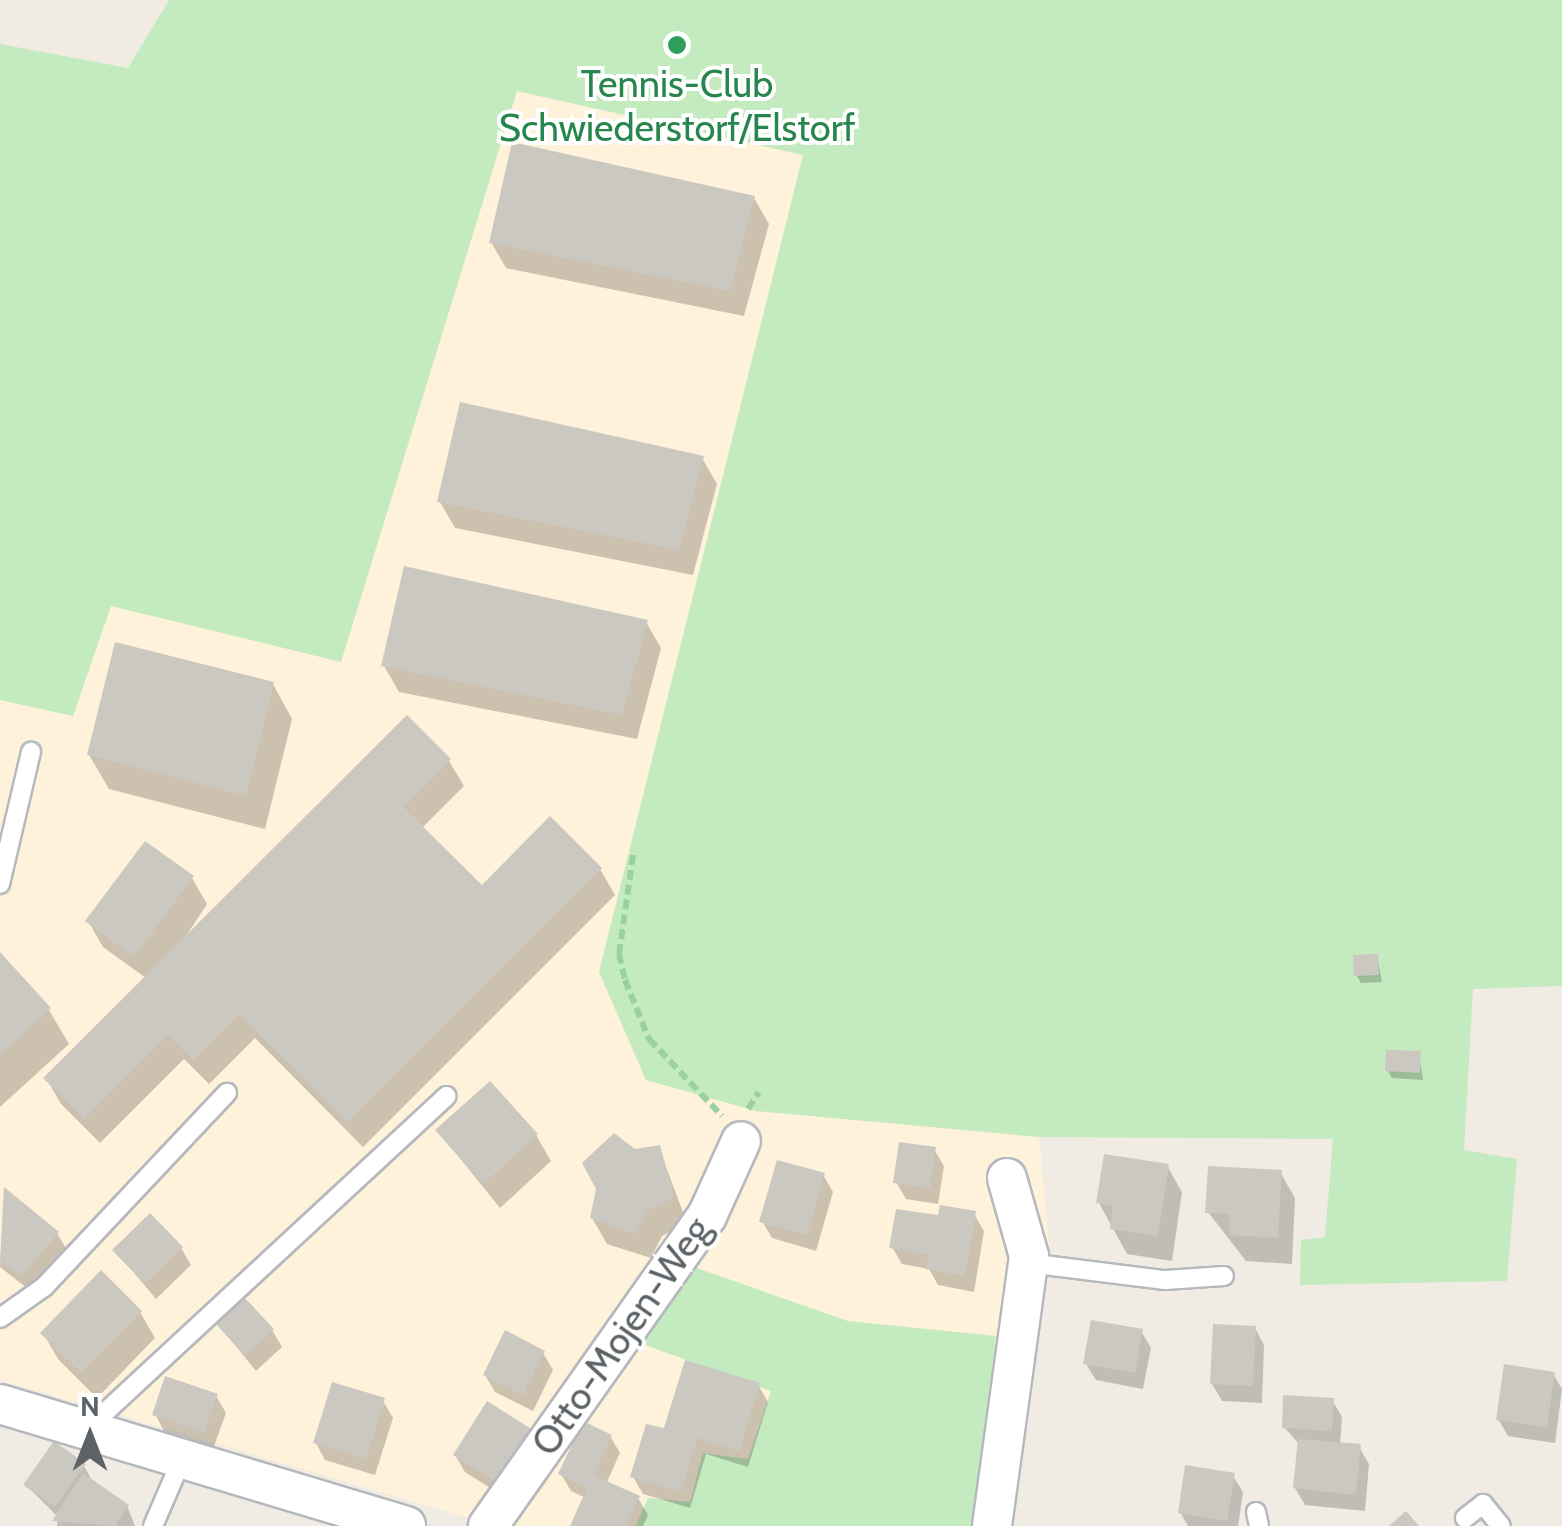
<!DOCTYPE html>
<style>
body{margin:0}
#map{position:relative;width:1562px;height:1526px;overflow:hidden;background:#f0ece4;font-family:Cabin,sans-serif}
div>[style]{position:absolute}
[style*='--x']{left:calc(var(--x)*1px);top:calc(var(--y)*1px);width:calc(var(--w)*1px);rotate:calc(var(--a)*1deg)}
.commercial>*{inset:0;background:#fff2da}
.green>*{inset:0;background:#c4eabf}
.shadow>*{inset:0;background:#0003}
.building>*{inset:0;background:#cbc7c1}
.path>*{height:6px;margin-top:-3px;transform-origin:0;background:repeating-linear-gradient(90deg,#99d1a1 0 10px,transparent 0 15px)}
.roads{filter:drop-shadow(2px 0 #b5b8bc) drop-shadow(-2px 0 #b5b8bc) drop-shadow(0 2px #b5b8bc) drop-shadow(0 -2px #b5b8bc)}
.service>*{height:18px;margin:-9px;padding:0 9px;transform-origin:9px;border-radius:9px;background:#fff}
.minor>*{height:38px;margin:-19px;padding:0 19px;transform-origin:19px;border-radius:19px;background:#fff}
.dots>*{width:28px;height:28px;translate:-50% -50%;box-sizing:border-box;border:5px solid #fff;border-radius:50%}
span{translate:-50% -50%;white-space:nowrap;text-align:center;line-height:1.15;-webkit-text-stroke:8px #fff;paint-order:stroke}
.leisure-label{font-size:38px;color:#27864d}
.street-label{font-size:38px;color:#5c6266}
.north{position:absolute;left:40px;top:1386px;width:100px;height:100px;-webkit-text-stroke:8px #fff;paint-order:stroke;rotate:0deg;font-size:28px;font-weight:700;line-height:40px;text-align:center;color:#5c6266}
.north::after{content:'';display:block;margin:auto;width:35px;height:45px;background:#5c6266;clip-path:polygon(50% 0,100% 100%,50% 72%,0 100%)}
</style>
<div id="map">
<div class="commercial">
<div style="clip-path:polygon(517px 91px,804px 155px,599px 972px,756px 1111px,1039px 1137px,1050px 1255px,1013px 1526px,496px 1526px,0 1380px,0 700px,73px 715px,110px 605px,341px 661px)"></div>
</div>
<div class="green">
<div style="clip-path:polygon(169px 0,1562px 0,1562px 986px,1473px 989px,1464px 1150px,1517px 1159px,1507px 1281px,1300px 1285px,1301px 1240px,1325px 1237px,1333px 1139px,1039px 1137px,756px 1111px,646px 1080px,599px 972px,803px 155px,517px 91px,341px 662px,111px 606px,73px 716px,0 700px,0 44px,128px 68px)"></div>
<div style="clip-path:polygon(688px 1265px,848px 1321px,996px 1336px,974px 1526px,636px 1526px,648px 1498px,690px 1502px,703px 1453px,748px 1459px,771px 1391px,637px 1342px)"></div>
</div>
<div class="shadow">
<div style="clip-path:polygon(754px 198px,769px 224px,744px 316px,506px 268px,491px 242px)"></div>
<div style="clip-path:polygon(702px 458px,717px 484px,693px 575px,455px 528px,440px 502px)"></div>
<div style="clip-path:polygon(646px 622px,661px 648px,637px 739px,399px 692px,384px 666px)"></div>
<div style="clip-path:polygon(273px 684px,292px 719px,265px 829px,109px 789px,89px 755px)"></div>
<div style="clip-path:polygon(449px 761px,464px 786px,422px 828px,482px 888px,600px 869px,615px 895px,363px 1147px,255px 1038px,209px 1084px,184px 1059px,100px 1143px,61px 1104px,46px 1078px,146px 978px,103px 947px,88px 921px,192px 878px,207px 904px,181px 944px)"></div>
<div style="clip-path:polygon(0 956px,49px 1010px,69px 1044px,0 1107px)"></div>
<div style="clip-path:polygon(1377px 956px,1382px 982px,1361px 983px,1356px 975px)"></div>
<div style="clip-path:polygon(1419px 1054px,1423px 1080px,1392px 1078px,1388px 1071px)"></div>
<div style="clip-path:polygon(438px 1131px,536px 1135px,551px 1161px,500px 1208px)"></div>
<div style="clip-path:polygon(659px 1148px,687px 1223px,662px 1236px,651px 1258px,607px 1244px,592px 1218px,634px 1151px)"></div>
<div style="clip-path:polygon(934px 1149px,944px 1166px,938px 1204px,906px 1199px,896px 1182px)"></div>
<div style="clip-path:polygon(1167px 1166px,1182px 1192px,1172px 1261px,1127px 1254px,1099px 1203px)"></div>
<div style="clip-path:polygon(1280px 1172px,1295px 1198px,1292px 1264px,1246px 1261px,1208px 1212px)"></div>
<div style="clip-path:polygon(823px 1175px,833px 1192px,816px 1251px,772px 1238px,762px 1221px)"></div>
<div style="clip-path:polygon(5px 1191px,57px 1233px,67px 1250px,32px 1292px,0 1267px)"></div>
<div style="clip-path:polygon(974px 1214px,984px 1231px,974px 1292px,938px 1285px,929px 1269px,902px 1264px,892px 1247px,940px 1218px)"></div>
<div style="clip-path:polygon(181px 1248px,191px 1265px,156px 1299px,115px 1250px)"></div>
<div style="clip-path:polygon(140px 1312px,155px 1338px,97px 1398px,58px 1359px,43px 1333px)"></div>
<div style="clip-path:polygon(218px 1324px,272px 1330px,282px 1347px,256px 1371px)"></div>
<div style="clip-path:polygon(1255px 1328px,1264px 1345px,1262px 1403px,1222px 1401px,1212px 1384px)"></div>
<div style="clip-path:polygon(1141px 1331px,1151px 1348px,1143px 1389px,1096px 1380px,1086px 1364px)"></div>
<div style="clip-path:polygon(543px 1353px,553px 1370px,533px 1411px,495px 1392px,485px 1375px)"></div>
<div style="clip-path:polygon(1553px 1374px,1562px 1389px,1555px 1443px,1508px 1436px,1498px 1419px)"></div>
<div style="clip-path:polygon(758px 1385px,768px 1402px,748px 1467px,706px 1454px,690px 1508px,643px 1494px,633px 1477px,665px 1431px)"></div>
<div style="clip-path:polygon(216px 1396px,226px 1413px,213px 1449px,164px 1431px,155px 1414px)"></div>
<div style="clip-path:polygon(1332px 1400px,1342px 1417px,1340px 1445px,1359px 1447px,1369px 1464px,1365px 1511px,1305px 1505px,1295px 1488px,1299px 1444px,1284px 1427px)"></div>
<div style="clip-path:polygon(383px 1401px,393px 1418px,375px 1475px,325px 1460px,316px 1443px)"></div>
<div style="clip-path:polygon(532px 1432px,509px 1500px,465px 1472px,455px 1455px)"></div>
<div style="clip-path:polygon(610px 1436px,620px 1453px,606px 1484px,638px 1498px,648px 1515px,643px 1526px,573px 1526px,586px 1498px,571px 1491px,561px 1474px)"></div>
<div style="clip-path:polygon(84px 1466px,94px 1484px,127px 1506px,135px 1526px,57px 1526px,58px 1517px,26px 1485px)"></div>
<div style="clip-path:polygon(1233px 1476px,1243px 1492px,1238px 1526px,1188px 1526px,1180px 1512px)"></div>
</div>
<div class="building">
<div style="clip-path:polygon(512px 142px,755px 196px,730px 291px,489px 243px)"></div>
<div style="clip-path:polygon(460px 402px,704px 456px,679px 550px,437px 502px)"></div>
<div style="clip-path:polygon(404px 566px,648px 620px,622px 715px,381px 666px)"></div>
<div style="clip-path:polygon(115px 642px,274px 682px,246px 796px,87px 755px)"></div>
<div style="clip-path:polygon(407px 715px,451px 759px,403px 807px,482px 885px,550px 816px,602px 868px,347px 1122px,239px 1014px,193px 1060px,168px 1035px,84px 1119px,43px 1078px)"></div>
<div style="clip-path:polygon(145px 841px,194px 876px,134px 957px,85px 921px)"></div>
<div style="clip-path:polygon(0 952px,51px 1008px,0 1055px)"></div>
<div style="clip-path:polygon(1378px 954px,1379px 975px,1354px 976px,1353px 955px)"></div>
<div style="clip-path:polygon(1386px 1050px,1421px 1051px,1420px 1073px,1385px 1071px)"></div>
<div style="clip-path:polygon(490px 1081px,538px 1134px,483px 1184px,435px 1130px)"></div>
<div style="clip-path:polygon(614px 1133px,635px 1149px,660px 1145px,674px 1197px,648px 1210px,636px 1234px,590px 1218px,596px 1189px,582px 1163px)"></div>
<div style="clip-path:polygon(899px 1142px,936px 1147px,930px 1188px,893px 1183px)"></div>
<div style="clip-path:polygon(1104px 1154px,1169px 1164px,1158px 1236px,1110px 1229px,1113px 1206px,1096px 1203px)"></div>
<div style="clip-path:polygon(777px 1160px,825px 1173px,807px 1235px,759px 1222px)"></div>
<div style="clip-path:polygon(1208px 1166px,1282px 1170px,1278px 1238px,1229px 1235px,1230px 1214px,1205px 1213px)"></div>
<div style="clip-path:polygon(4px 1187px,59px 1232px,21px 1277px,0 1260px)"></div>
<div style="clip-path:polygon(940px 1205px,976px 1211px,965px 1276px,926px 1269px,928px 1255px,889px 1248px,896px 1209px,938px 1215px)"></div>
<div style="clip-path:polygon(150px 1213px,183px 1247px,145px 1284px,112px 1250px)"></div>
<div style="clip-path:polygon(101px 1270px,142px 1311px,81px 1373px,40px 1333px)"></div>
<div style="clip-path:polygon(244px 1297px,274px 1329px,245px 1356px,215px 1323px)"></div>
<div style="clip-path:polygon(1091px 1320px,1143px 1329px,1135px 1373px,1083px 1364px)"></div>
<div style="clip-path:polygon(1213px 1324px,1256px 1326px,1253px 1386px,1210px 1384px)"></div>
<div style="clip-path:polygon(505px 1330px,545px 1351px,523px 1395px,483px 1375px)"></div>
<div style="clip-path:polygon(685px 1360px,760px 1383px,739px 1451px,697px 1438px,681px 1492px,630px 1477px,646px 1424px,664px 1428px)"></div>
<div style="clip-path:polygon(1504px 1364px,1555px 1372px,1547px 1427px,1496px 1420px)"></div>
<div style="clip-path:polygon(165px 1376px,218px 1394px,204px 1433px,152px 1415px)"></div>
<div style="clip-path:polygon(332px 1382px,385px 1398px,366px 1459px,313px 1443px)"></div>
<div style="clip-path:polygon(1283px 1395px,1334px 1398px,1332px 1431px,1282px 1428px)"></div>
<div style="clip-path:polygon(487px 1401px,533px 1430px,499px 1484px,453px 1455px)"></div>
<div style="clip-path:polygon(583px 1421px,612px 1435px,593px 1475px,640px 1496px,626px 1526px,570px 1526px,587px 1488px,558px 1474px)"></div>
<div style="clip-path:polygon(1298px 1439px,1361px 1444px,1356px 1495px,1293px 1488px)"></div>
<div style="clip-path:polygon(54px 1441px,86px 1464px,55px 1507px,23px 1485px)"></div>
<div style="clip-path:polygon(1185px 1465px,1235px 1473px,1227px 1521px,1178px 1513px)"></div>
<div style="clip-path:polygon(83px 1473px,129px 1505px,115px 1526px,52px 1521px)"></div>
<div style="clip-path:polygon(1406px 1511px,1419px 1526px,1389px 1526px)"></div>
</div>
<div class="path">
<div style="--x:633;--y:855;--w:100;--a:98"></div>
<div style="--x:619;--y:954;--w:27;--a:77"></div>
<div style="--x:625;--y:980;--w:64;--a:67.9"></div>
<div style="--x:649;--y:1039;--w:106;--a:46.5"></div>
<div style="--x:748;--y:1109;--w:20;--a:-57"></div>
</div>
<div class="roads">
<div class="service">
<div style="--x:0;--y:884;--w:136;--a:-76.8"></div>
<div style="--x:1028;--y:1263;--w:138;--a:7.1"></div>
<div style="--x:1165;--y:1280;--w:59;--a:-3.9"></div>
<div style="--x:0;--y:1318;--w:54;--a:-35.2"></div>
<div style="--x:44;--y:1287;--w:267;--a:-46.7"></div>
<div style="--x:87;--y:1429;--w:490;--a:-42.8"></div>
<div style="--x:1256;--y:1512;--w:14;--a:78"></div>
<div style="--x:1465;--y:1518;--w:23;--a:-38"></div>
<div style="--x:1483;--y:1504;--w:28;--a:51"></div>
<div style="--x:153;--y:1526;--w:73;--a:-66.6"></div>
</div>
<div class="minor">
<div style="--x:0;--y:1404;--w:424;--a:16.7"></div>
<div style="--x:488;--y:1526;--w:380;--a:-54.8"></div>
<div style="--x:707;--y:1216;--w:82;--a:-65.6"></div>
<div style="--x:992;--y:1526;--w:273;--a:-82.2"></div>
<div style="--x:1029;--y:1256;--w:81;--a:-105.8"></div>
</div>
</div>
<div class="dots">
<div style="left:677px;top:45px;background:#2e9e5b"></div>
</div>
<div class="leisure-label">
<span style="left:677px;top:106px">Tennis-Club<br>Schwiederstorf/Elstorf</span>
</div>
<div class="street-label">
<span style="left:621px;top:1336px;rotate:-55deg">Otto-Mojen-Weg</span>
</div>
<div class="north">N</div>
</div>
